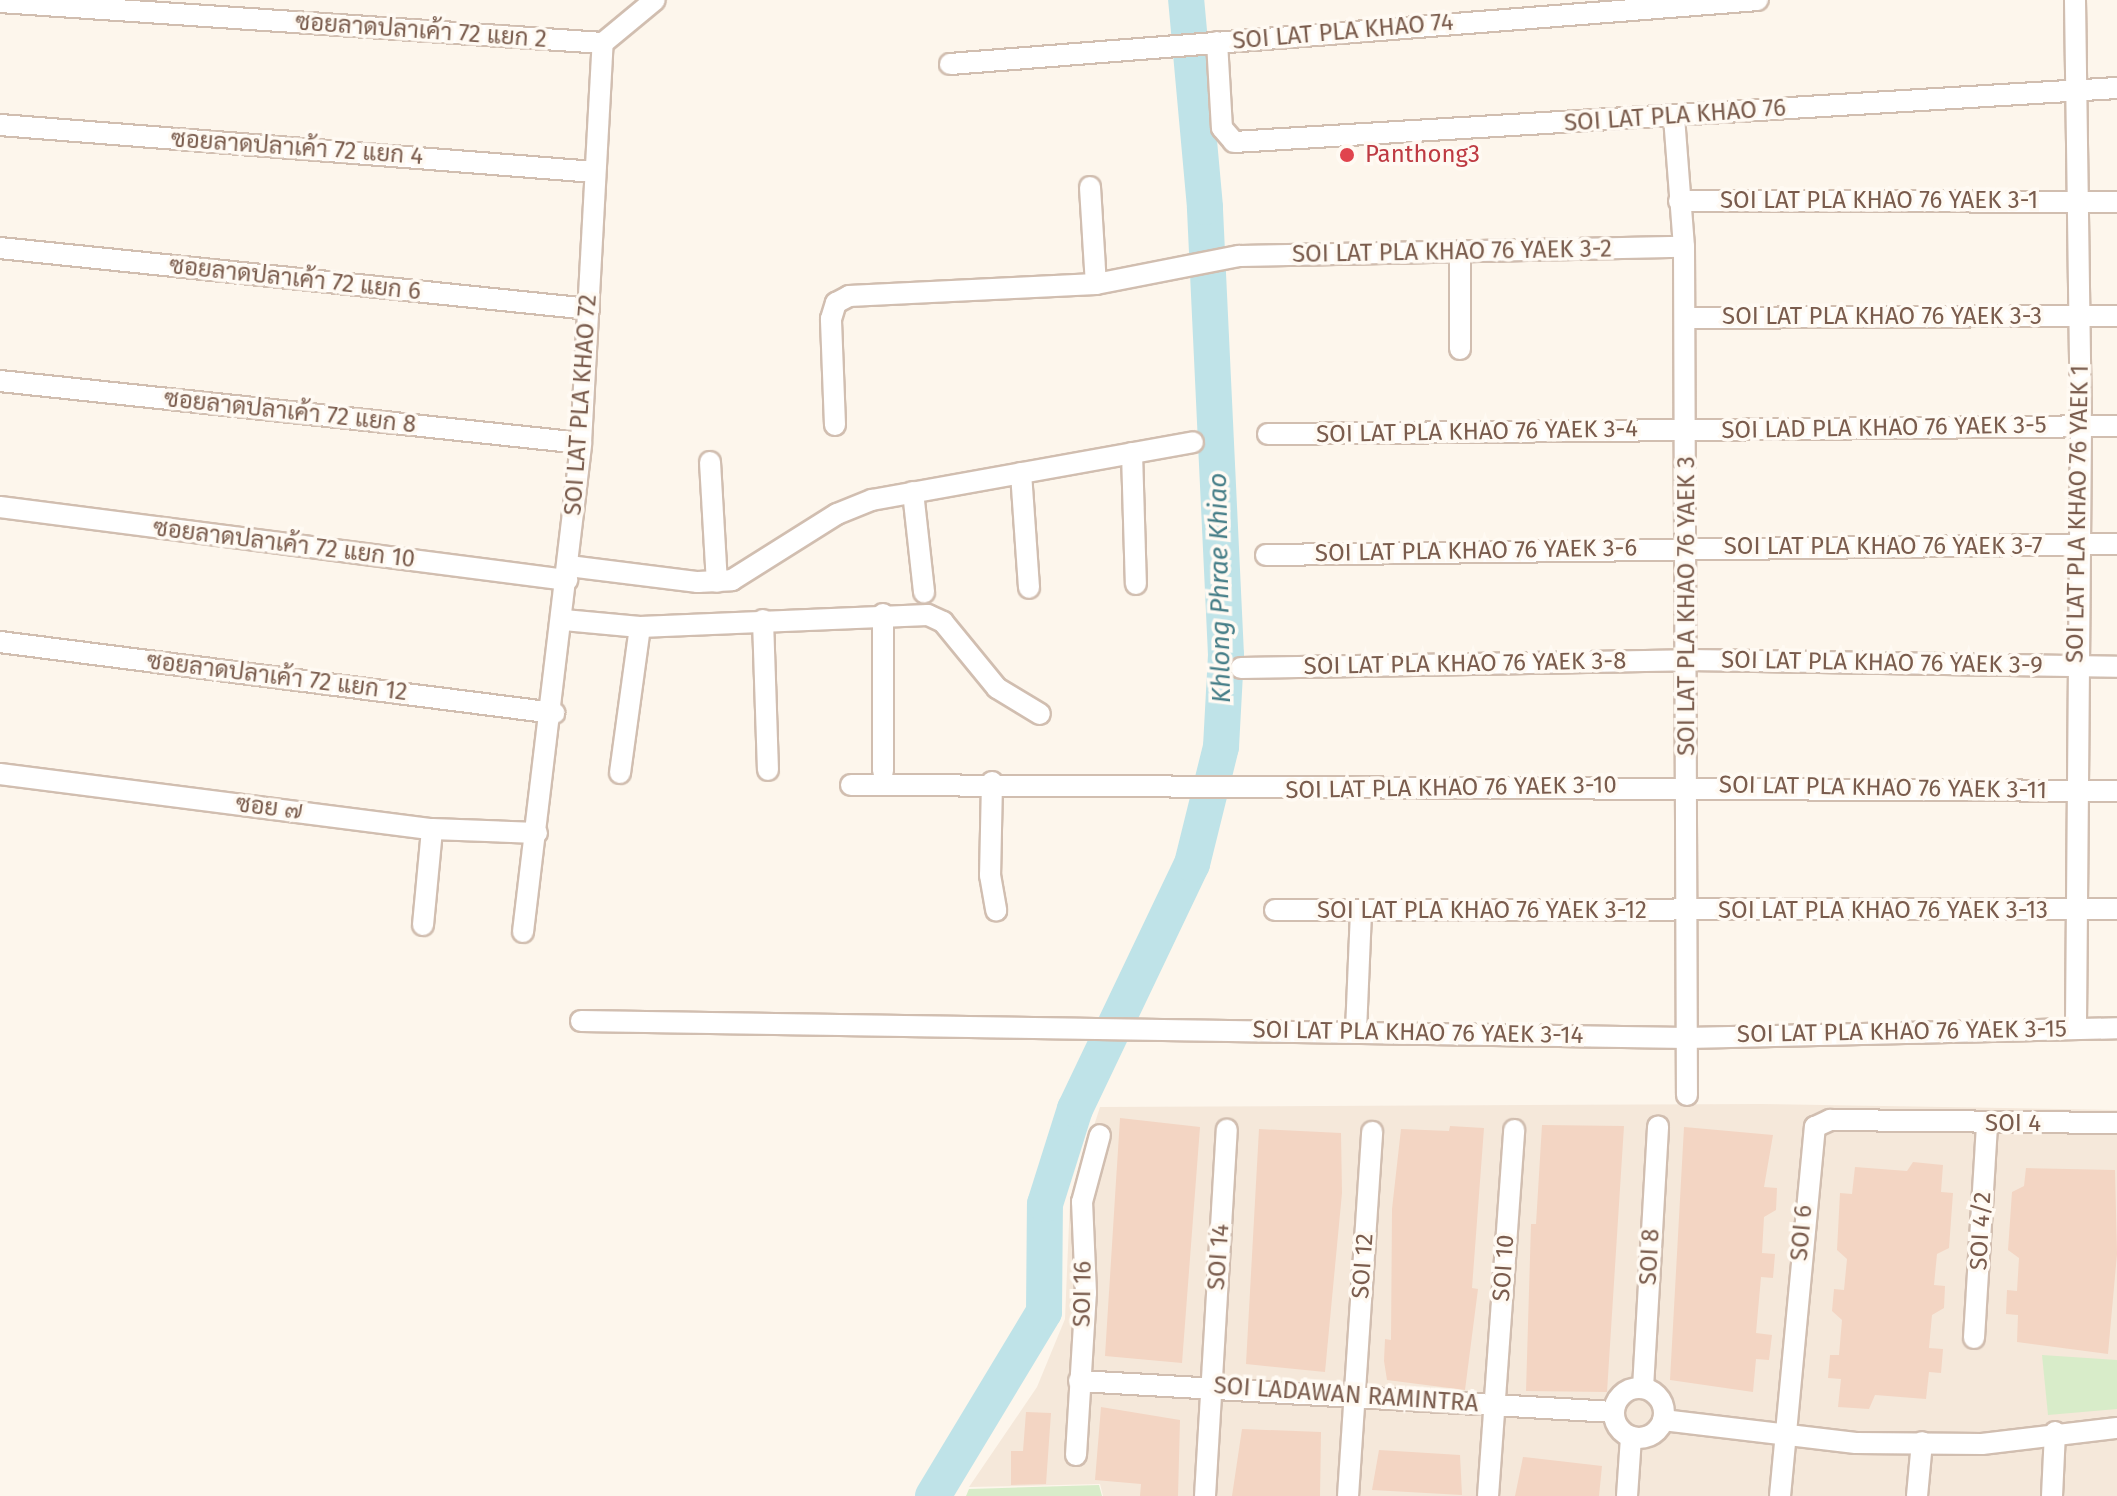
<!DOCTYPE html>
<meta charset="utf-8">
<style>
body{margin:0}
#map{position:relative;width:2117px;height:1496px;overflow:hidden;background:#fdf6ec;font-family:"Fira Sans",Sarabun,sans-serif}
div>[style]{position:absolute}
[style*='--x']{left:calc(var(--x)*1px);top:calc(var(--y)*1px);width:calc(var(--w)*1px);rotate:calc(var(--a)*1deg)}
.residential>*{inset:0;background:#f5e8da}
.green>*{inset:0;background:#d8ecc9}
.river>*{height:36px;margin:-18px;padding:0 18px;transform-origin:18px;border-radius:18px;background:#bfe3e8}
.building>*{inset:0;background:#f3d5c3}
.roads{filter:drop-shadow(2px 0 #d1beb0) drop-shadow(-2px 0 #d1beb0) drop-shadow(0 2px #d1beb0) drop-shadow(0 -2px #d1beb0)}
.street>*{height:20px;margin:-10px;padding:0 10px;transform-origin:10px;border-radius:10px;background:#fff}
.street>.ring{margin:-10px;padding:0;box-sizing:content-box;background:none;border:20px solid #fff;border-radius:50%}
.dots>*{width:22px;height:22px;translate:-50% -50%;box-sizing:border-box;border:4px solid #fffaf3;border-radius:50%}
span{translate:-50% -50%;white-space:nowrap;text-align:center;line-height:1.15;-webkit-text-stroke:7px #fffaf3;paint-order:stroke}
.street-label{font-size:24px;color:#7a5c4d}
.health-label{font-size:24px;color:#be3a42}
.left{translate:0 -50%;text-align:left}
.water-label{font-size:26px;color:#437c86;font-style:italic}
</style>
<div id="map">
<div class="residential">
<div style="clip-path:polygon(1761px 1104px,2117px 1110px,2117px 1496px,1103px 1496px,1100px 1484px,969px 1487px,1037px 1387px,1065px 1319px,1070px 1200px,1100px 1107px)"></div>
</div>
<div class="green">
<div style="clip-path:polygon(2042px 1355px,2117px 1360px,2117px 1409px,2048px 1415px)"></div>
<div style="clip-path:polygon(1099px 1485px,1102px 1496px,966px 1496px,969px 1489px)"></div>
</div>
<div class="river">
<div style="--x:933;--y:1496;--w:215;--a:-58.9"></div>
<div style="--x:1044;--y:1312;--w:108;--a:-89.5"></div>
<div style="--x:1045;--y:1204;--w:100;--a:-72.5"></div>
<div style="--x:1075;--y:1109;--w:272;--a:-64.5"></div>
<div style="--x:1192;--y:864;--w:121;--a:-76.1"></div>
<div style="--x:1221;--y:747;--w:92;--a:-86.9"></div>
<div style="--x:1226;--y:655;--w:448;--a:-92.7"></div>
<div style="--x:1205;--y:207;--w:208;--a:-95.2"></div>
</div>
<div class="building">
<div style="clip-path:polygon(1120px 1118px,1200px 1127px,1182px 1363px,1105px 1356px)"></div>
<div style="clip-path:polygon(1542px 1125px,1624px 1126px,1607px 1392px,1526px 1391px,1531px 1224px,1536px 1224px)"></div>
<div style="clip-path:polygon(1450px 1126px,1484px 1128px,1472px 1288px,1478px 1289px,1465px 1390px,1387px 1380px,1384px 1361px,1385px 1339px,1391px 1340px,1392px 1209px,1401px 1129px,1449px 1131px)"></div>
<div style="clip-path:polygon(1684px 1127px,1773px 1135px,1764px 1187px,1777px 1188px,1776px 1210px,1764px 1217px,1762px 1253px,1775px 1254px,1773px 1278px,1761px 1277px,1756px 1333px,1772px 1335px,1769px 1360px,1756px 1359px,1753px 1392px,1670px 1380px)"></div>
<div style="clip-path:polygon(1259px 1129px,1341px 1133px,1342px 1193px,1325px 1372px,1246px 1364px)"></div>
<div style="clip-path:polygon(1913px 1162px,1943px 1165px,1941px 1192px,1953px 1193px,1949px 1248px,1937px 1254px,1934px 1285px,1945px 1286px,1944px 1308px,1932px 1315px,1929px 1348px,1943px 1349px,1941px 1373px,1929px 1372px,1926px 1399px,1875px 1395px,1869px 1409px,1838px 1407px,1841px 1379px,1828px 1378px,1830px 1355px,1839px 1355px,1842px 1320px,1832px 1311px,1834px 1289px,1844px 1290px,1847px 1259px,1837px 1250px,1840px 1193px,1852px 1194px,1855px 1167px,1907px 1171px)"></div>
<div style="clip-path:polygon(2026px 1168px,2115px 1170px,2117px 1254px,2108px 1354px,2017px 1342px,2018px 1315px,2006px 1314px,2007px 1290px,2017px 1291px,2019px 1258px,2008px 1250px,2012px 1192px,2024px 1186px)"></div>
<div style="clip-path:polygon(1101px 1407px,1180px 1420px,1178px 1496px,1140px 1496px,1141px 1484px,1095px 1480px)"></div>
<div style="clip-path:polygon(1026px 1412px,1051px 1413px,1046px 1484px,1011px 1485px,1011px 1451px,1023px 1451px)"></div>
<div style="clip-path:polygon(1242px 1429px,1321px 1432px,1320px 1496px,1232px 1496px)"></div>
<div style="clip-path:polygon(1379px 1450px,1460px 1455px,1462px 1495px,1372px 1490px)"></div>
<div style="clip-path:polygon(1523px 1457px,1602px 1466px,1599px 1496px,1515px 1496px)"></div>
</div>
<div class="roads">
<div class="street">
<div style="--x:2075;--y:0;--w:426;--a:89.2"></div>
<div style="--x:2081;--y:426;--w:602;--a:90.48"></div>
<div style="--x:0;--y:2;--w:604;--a:3.89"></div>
<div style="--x:1217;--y:42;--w:86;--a:86.7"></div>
<div style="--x:1222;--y:128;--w:18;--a:49"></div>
<div style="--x:1234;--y:142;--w:885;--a:-3.5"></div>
<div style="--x:950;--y:64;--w:810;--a:-4.53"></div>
<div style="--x:1674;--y:117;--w:130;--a:85.6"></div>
<div style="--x:1684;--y:247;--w:848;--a:89.8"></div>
<div style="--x:0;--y:125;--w:597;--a:4.52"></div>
<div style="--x:1090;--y:187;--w:97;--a:86.5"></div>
<div style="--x:1679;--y:201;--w:438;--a:0.1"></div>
<div style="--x:0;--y:248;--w:592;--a:5.91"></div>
<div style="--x:1460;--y:252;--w:97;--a:90"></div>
<div style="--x:1685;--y:318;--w:432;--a:-0.3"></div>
<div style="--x:0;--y:381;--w:584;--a:6.09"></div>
<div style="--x:835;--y:425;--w:106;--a:-92.2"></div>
<div style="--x:831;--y:319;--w:17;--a:-73"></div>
<div style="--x:836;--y:303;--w:15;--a:-28"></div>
<div style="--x:849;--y:296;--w:247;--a:-2.8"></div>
<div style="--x:1096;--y:284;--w:146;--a:-11.1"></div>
<div style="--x:1239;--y:256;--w:445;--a:-1.2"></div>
<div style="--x:1268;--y:434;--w:849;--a:-0.54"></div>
<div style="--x:1132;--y:453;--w:131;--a:88.3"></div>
<div style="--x:710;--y:462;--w:120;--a:86.7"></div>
<div style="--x:1021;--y:473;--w:115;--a:86"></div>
<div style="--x:913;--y:492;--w:101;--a:83.7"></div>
<div style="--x:0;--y:507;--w:572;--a:7.34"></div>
<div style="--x:1266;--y:555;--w:851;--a:-0.74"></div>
<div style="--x:569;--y:566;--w:130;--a:7.1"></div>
<div style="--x:698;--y:582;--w:34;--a:-3"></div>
<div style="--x:732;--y:580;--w:124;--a:-32.2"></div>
<div style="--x:837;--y:514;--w:38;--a:-22"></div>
<div style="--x:872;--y:500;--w:326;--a:-10.2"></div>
<div style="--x:883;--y:614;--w:157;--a:90"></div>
<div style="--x:564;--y:620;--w:76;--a:5.3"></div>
<div style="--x:640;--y:627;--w:288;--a:-2.4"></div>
<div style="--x:928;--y:615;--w:17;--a:25"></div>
<div style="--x:943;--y:622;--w:85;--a:50.7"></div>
<div style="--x:997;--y:688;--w:50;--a:31.2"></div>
<div style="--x:763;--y:620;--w:150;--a:88.1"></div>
<div style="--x:0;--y:642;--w:559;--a:7.3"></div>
<div style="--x:1241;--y:668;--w:447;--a:-1"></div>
<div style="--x:1688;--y:660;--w:429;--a:0.9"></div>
<div style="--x:620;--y:773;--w:147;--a:-82.2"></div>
<div style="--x:0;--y:774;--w:435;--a:7.3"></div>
<div style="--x:432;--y:829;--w:105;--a:2.2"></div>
<div style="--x:992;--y:782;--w:93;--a:91.2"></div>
<div style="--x:990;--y:875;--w:36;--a:80"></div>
<div style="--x:851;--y:785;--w:1266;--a:0.27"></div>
<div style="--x:1275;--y:910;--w:842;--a:-0.07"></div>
<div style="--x:423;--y:925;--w:96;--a:-84.6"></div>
<div style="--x:523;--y:932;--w:492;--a:-83.2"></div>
<div style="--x:581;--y:443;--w:401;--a:-86.9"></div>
<div style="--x:603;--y:43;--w:67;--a:-39.6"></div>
<div style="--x:581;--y:1021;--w:1106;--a:0.88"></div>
<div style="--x:1687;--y:1038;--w:430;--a:-1.3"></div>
<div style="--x:1356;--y:1031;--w:121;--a:-87.6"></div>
<div style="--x:1974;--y:1338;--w:213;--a:-86.5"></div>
<div style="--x:1079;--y:1381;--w:536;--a:3.32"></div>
<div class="ring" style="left:1614px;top:1388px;width:30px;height:30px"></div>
<div style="--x:1643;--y:1388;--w:262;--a:-86.7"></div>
<div style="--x:1663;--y:1420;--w:194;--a:6.8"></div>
<div style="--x:1856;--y:1443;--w:126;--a:0.5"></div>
<div style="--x:1982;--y:1444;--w:136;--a:-6.8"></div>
<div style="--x:1076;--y:1455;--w:162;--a:-86.5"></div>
<div style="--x:1086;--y:1293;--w:91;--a:-92.5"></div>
<div style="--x:1082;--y:1202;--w:69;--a:-75"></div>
<div style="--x:1205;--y:1496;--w:367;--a:-86.6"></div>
<div style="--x:1348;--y:1496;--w:365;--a:-86.2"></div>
<div style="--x:1488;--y:1496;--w:367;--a:-85.9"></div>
<div style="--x:1627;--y:1496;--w:59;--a:-86.1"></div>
<div style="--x:1780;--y:1496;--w:371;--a:-84.6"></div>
<div style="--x:1815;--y:1127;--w:17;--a:-25"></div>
<div style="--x:1830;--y:1120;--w:287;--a:0.6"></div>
<div style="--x:1917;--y:1496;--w:54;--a:-84.7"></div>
<div style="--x:2052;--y:1496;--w:64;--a:-87.3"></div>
</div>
</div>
<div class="dots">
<div style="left:1347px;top:155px;background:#e0444e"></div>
</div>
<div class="street-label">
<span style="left:421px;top:31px;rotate:4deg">ซอยลาดปลาเค้า 72 แยก 2</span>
<span style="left:1343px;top:32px;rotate:-5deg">SOI LAT PLA KHAO 74</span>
<span style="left:1675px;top:116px;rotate:-4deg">SOI LAT PLA KHAO 76</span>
<span style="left:297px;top:148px;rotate:4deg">ซอยลาดปลาเค้า 72 แยก 4</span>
<span style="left:1879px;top:201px">SOI LAT PLA KHAO 76 YAEK 3-1</span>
<span style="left:1452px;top:252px;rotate:-1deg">SOI LAT PLA KHAO 76 YAEK 3-2</span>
<span style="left:295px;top:279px;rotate:6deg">ซอยลาดปลาเค้า 72 แยก 6</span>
<span style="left:1882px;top:317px">SOI LAT PLA KHAO 76 YAEK 3-3</span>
<span style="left:581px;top:405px;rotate:-86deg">SOI LAT PLA KHAO 72</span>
<span style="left:290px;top:412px;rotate:6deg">ซอยลาดปลาเค้า 72 แยก 8</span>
<span style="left:1884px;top:428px;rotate:-1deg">SOI LAD PLA KHAO 76 YAEK 3-5</span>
<span style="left:1477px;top:432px;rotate:-1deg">SOI LAT PLA KHAO 76 YAEK 3-4</span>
<span style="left:2078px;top:514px;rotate:-89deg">SOI LAT PLA KHAO 76 YAEK 1</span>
<span style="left:284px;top:544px;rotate:7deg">ซอยลาดปลาเค้า 72 แยก 10</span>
<span style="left:1883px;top:547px">SOI LAT PLA KHAO 76 YAEK 3-7</span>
<span style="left:1476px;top:551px;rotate:-1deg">SOI LAT PLA KHAO 76 YAEK 3-6</span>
<span style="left:1687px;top:606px;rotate:-90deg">SOI LAT PLA KHAO 76 YAEK 3</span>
<span style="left:1882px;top:663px;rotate:1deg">SOI LAT PLA KHAO 76 YAEK 3-9</span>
<span style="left:1465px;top:664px;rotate:-1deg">SOI LAT PLA KHAO 76 YAEK 3-8</span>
<span style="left:277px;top:677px;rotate:7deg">ซอยลาดปลาเค้า 72 แยก 12</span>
<span style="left:1451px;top:788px;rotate:-1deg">SOI LAT PLA KHAO 76 YAEK 3-10</span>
<span style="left:1883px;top:788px;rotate:1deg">SOI LAT PLA KHAO 76 YAEK 3-11</span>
<span style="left:269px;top:808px;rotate:7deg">ซอย ๗</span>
<span style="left:1482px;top:911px">SOI LAT PLA KHAO 76 YAEK 3-12</span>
<span style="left:1883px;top:911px">SOI LAT PLA KHAO 76 YAEK 3-13</span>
<span style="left:1902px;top:1032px;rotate:-1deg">SOI LAT PLA KHAO 76 YAEK 3-15</span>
<span style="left:1418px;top:1033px;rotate:1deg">SOI LAT PLA KHAO 76 YAEK 3-14</span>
<span style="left:2013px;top:1124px">SOI 4</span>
<span style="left:1981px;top:1231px;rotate:-87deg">SOI 4/2</span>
<span style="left:1802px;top:1233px;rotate:-85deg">SOI 6</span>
<span style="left:1219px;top:1257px;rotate:-86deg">SOI 14</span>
<span style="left:1650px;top:1257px;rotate:-87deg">SOI 8</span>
<span style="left:1363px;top:1266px;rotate:-86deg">SOI 12</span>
<span style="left:1504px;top:1268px;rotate:-86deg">SOI 10</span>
<span style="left:1083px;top:1294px;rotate:-89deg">SOI 16</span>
<span style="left:1346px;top:1395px;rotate:4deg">SOI LADAWAN RAMINTRA</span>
</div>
<div class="health-label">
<span class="left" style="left:1365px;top:155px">Panthong3</span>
</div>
<div class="water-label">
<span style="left:1220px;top:588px;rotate:-91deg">Khlong Phrae Khiao</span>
</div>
</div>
